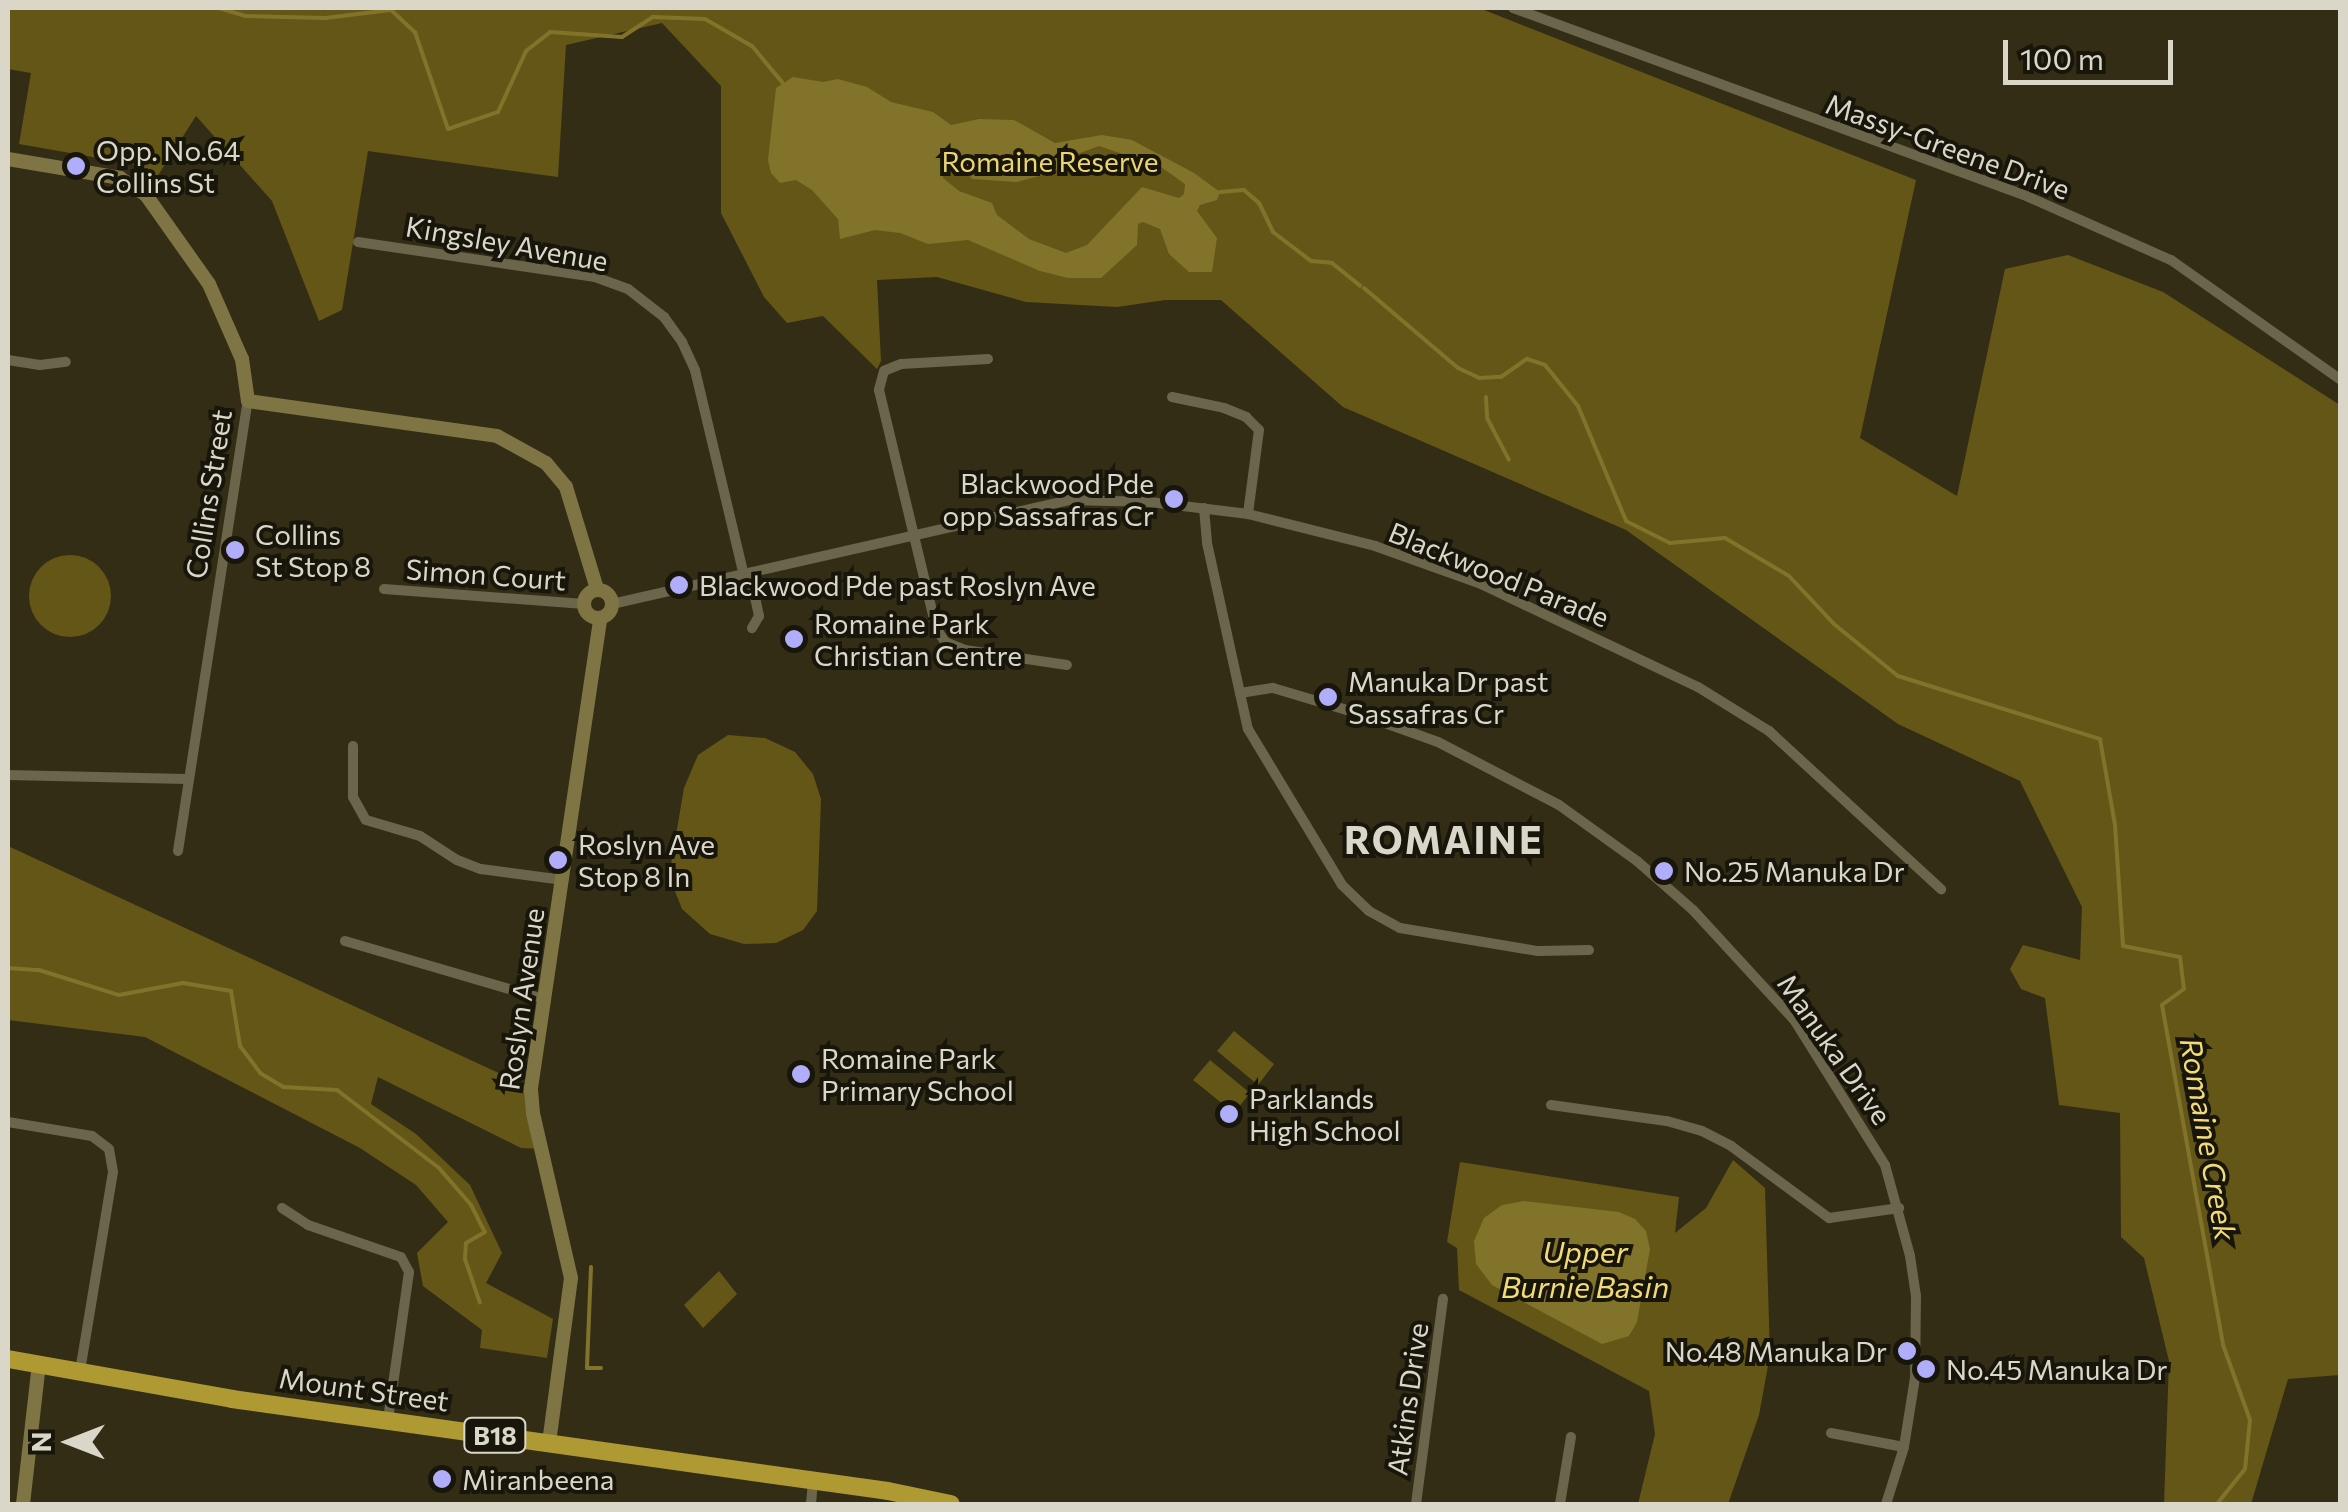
<!DOCTYPE html>
<style>
body{margin:0}
#map{position:relative;width:2348px;height:1512px;overflow:hidden;background:#332d16;font-family:Commissioner,sans-serif}
div>[style]{position:absolute}
[style*='--x']{left:calc(var(--x)*1px);top:calc(var(--y)*1px);width:calc(var(--w)*1px);rotate:calc(var(--a)*1deg)}
.green>*{inset:0;background:#635617}
.round{border-radius:50%}
.water>*{inset:0;background:#82732a}
.stream>*{height:4px;margin:-2px;padding:0 2px;transform-origin:2px;border-radius:2px;background:#82732a}
.street>*{height:10px;margin:-5px;padding:0 5px;transform-origin:5px;border-radius:5px;background:#6a654b}
.secondary>*{height:14px;margin:-7px;padding:0 7px;transform-origin:7px;border-radius:7px;background:#7f7544}
.secondary>.ring{margin:-7px;padding:0;box-sizing:content-box;background:none;border:14px solid #7f7544;border-radius:50%}
.highway>*{height:18px;margin:-9px;padding:0 9px;transform-origin:9px;border-radius:9px;background:#af9933}
.dots>*{width:28px;height:28px;translate:-50% -50%;box-sizing:border-box;border:5px solid #18160b;border-radius:50%}
span{translate:-50% -50%;white-space:nowrap;text-align:center;line-height:1.15;-webkit-text-stroke:8px #18160b;paint-order:stroke}
.shield-label span{padding:2px 8px;background:#18160b;border:2px solid;border-radius:8px;-webkit-text-stroke-width:0}
.shield-label{font-size:25px;color:#dad7c9;font-weight:700}
.street-label{font-size:28px;color:#dad7c9}
.poi-label{font-size:28px;color:#dad7c9}
.left{translate:0 -50%;text-align:left}
.right{translate:-100% -50%;text-align:right}
.park-label{font-size:28px;color:#ecd571}
.water-label{font-size:30px;color:#f2db76;font-style:italic}
.district-label{font-size:38px;color:#dad7c9;font-weight:700;letter-spacing:2.5px}
.frame{position:absolute;inset:0;border:10px solid #dad7c9;pointer-events:none}
.north{position:absolute;left:20px;top:1392px;width:100px;height:100px;-webkit-text-stroke:8px #18160b;paint-order:stroke;rotate:270deg;font-size:28px;font-weight:700;line-height:40px;text-align:center;color:#dad7c9}
.north::after{content:'';display:block;margin:auto;width:35px;height:45px;background:#dad7c9;clip-path:polygon(50% 0,100% 100%,50% 72%,0 100%)}
.scale{position:absolute;left:2003px;top:40px;width:170px;height:45px;box-sizing:border-box;border:5px solid #dad7c9;border-top:0;padding-left:12px;font-size:30px;line-height:35px;white-space:nowrap;color:#dad7c9;-webkit-text-stroke:8px #18160b;paint-order:stroke}
</style>
<div id="map">
<div class="green">
<div style="clip-path:polygon(10px 8px,1479px 8px,1916px 180px,1860px 438px,1957px 496px,2005px 269px,2068px 255px,2163px 292px,2340px 405px,2340px 1375px,2288px 1379px,2251px 1504px,2164px 1504px,2169px 1361px,2144px 1258px,2121px 1237px,2120px 1113px,2059px 1105px,2045px 998px,2021px 989px,2010px 969px,2023px 945px,2080px 960px,2082px 907px,2020px 781px,1898px 724px,1626px 530px,1343px 407px,1221px 300px,1165px 300px,1117px 307px,1026px 302px,937px 277px,877px 280px,881px 361px,877px 369px,823px 316px,787px 323px,764px 297px,721px 213px,721px 86px,662px 23px,566px 45px,558px 177px,368px 151px,342px 310px,319px 321px,272px 201px,196px 116px,155px 180px,132px 164px,19px 144px,31px 73px,8px 69px)"></div>
<div class="round" style="left:29px;top:555px;width:82px;height:82px"></div>
<div style="clip-path:polygon(728px 735px,765px 738px,795px 752px,813px 774px,821px 799px,817px 911px,803px 930px,776px 943px,744px 944px,710px 934px,682px 909px,669px 876px,684px 788px,698px 755px)"></div>
<div style="clip-path:polygon(8px 846px,531px 1088px,541px 1149px,521px 1148px,378px 1077px,371px 1104px,416px 1134px,470px 1185px,502px 1253px,486px 1283px,553px 1319px,547px 1358px,480px 1348px,482px 1330px,423px 1286px,417px 1253px,448px 1222px,416px 1185px,360px 1148px,145px 1037px,8px 1020px)"></div>
<div style="clip-path:polygon(1234px 1031px,1274px 1064px,1258px 1085px,1217px 1051px)"></div>
<div style="clip-path:polygon(1210px 1060px,1250px 1093px,1234px 1113px,1193px 1080px)"></div>
<div style="clip-path:polygon(1733px 1160px,1765px 1188px,1770px 1355px,1759px 1415px,1728px 1504px,1638px 1504px,1655px 1434px,1649px 1391px,1459px 1290px,1457px 1248px,1447px 1242px,1460px 1162px,1679px 1197px,1675px 1233px,1706px 1208px)"></div>
<div style="clip-path:polygon(719px 1271px,737px 1294px,703px 1328px,684px 1305px)"></div>
</div>
<div class="water">
<div style="clip-path:polygon(evenodd,793px 77px,823px 82px,838px 79px,867px 87px,891px 102px,933px 112px,951px 125px,979px 119px,1014px 120px,1055px 143px,1102px 135px,1132px 140px,1194px 173px,1220px 192px,1217px 200px,1200px 205px,1197px 211px,1217px 238px,1212px 272px,1189px 272px,1169px 254px,1160px 229px,1143px 222px,1138px 224px,1137px 245px,1101px 278px,1068px 278px,1040px 271px,968px 240px,928px 244px,900px 233px,875px 230px,840px 239px,838px 219px,812px 190px,796px 180px,780px 183px,771px 173px,768px 160px,776px 88px,793px 77px,1099px 146px,1161px 167px,1185px 184px,1184px 194px,1179px 198px,1142px 187px,1087px 245px,1066px 253px,1029px 239px,997px 215px,992px 203px,959px 191px,943px 178px,944px 165px,950px 159px,962px 164px,972px 179px,1017px 182px,1054px 172px,1072px 156px,1099px 146px)"></div>
<div style="clip-path:polygon(1524px 1201px,1619px 1212px,1635px 1219px,1646px 1231px,1650px 1249px,1637px 1322px,1629px 1336px,1602px 1344px,1492px 1285px,1476px 1264px,1474px 1241px,1484px 1218px,1502px 1205px)"></div>
</div>
<div class="stream">
<div style="--x:219;--y:8;--w:28;--a:17"></div>
<div style="--x:246;--y:16;--w:79;--a:1.5"></div>
<div style="--x:325;--y:18;--w:66;--a:-6.9"></div>
<div style="--x:391;--y:10;--w:33;--a:43"></div>
<div style="--x:415;--y:32;--w:102;--a:71.2"></div>
<div style="--x:448;--y:129;--w:53;--a:-18.8"></div>
<div style="--x:498;--y:112;--w:67;--a:-65.3"></div>
<div style="--x:526;--y:51;--w:31;--a:-38"></div>
<div style="--x:550;--y:32;--w:72;--a:4"></div>
<div style="--x:622;--y:37;--w:37;--a:-33"></div>
<div style="--x:653;--y:17;--w:52;--a:2.2"></div>
<div style="--x:705;--y:19;--w:54;--a:29.9"></div>
<div style="--x:752;--y:46;--w:47;--a:50.2"></div>
<div style="--x:1220;--y:192;--w:24;--a:-5"></div>
<div style="--x:1244;--y:190;--w:20;--a:41"></div>
<div style="--x:1259;--y:203;--w:32;--a:64"></div>
<div style="--x:1273;--y:232;--w:48;--a:37.3"></div>
<div style="--x:1311;--y:261;--w:21;--a:5"></div>
<div style="--x:1332;--y:263;--w:36;--a:39"></div>
<div style="--x:1364;--y:288;--w:123;--a:40.4"></div>
<div style="--x:1458;--y:368;--w:23;--a:25"></div>
<div style="--x:1479;--y:378;--w:22;--a:-3"></div>
<div style="--x:1501;--y:377;--w:32;--a:-35"></div>
<div style="--x:1527;--y:359;--w:19;--a:18"></div>
<div style="--x:1545;--y:365;--w:53;--a:51.2"></div>
<div style="--x:1578;--y:406;--w:125;--a:67.3"></div>
<div style="--x:1626;--y:521;--w:49;--a:26.6"></div>
<div style="--x:1670;--y:543;--w:55;--a:-5.2"></div>
<div style="--x:1725;--y:538;--w:74;--a:30.7"></div>
<div style="--x:1789;--y:576;--w:66;--a:46.8"></div>
<div style="--x:1834;--y:624;--w:82;--a:39.1"></div>
<div style="--x:1898;--y:676;--w:212;--a:17.3"></div>
<div style="--x:2100;--y:739;--w:87;--a:80.1"></div>
<div style="--x:2115;--y:825;--w:121;--a:86.2"></div>
<div style="--x:2123;--y:946;--w:58;--a:10.9"></div>
<div style="--x:2180;--y:957;--w:32;--a:83"></div>
<div style="--x:2184;--y:989;--w:27;--a:144"></div>
<div style="--x:2162;--y:1005;--w:345;--a:79.8"></div>
<div style="--x:2223;--y:1345;--w:80;--a:70.2"></div>
<div style="--x:2250;--y:1420;--w:49;--a:95.8"></div>
<div style="--x:2245;--y:1469;--w:45;--a:128.7"></div>
<div style="--x:1486;--y:397;--w:21;--a:87"></div>
<div style="--x:1487;--y:418;--w:47;--a:62.4"></div>
<div style="--x:8;--y:968;--w:31;--a:4"></div>
<div style="--x:39;--y:970;--w:84;--a:17.4"></div>
<div style="--x:119;--y:995;--w:65;--a:-10.6"></div>
<div style="--x:183;--y:983;--w:49;--a:9.5"></div>
<div style="--x:231;--y:991;--w:56;--a:80.7"></div>
<div style="--x:240;--y:1046;--w:34;--a:53"></div>
<div style="--x:260;--y:1073;--w:27;--a:31"></div>
<div style="--x:283;--y:1087;--w:54;--a:3.2"></div>
<div style="--x:337;--y:1090;--w:128;--a:37.4"></div>
<div style="--x:439;--y:1168;--w:49;--a:49.1"></div>
<div style="--x:471;--y:1205;--w:30;--a:63"></div>
<div style="--x:485;--y:1232;--w:22;--a:150"></div>
<div style="--x:466;--y:1243;--w:16;--a:94"></div>
<div style="--x:465;--y:1259;--w:46;--a:71.2"></div>
<div style="--x:591;--y:1267;--w:101;--a:92.3"></div>
<div style="--x:587;--y:1368;--w:14;--a:0"></div>
</div>
<div class="street">
<div style="--x:1513;--y:8;--w:544;--a:20.1"></div>
<div style="--x:2024;--y:195;--w:161;--a:23.9"></div>
<div style="--x:2171;--y:260;--w:207;--a:35.2"></div>
<div style="--x:358;--y:242;--w:240;--a:8.4"></div>
<div style="--x:595;--y:277;--w:35;--a:20"></div>
<div style="--x:628;--y:289;--w:46;--a:37.9"></div>
<div style="--x:664;--y:317;--w:31;--a:54"></div>
<div style="--x:682;--y:342;--w:31;--a:65"></div>
<div style="--x:695;--y:370;--w:212;--a:76.6"></div>
<div style="--x:988;--y:359;--w:87;--a:176.7"></div>
<div style="--x:901;--y:364;--w:18;--a:158"></div>
<div style="--x:884;--y:371;--w:20;--a:105"></div>
<div style="--x:879;--y:390;--w:245;--a:76.5"></div>
<div style="--x:936;--y:628;--w:17;--a:57"></div>
<div style="--x:945;--y:642;--w:22;--a:22"></div>
<div style="--x:965;--y:650;--w:103;--a:8.4"></div>
<div style="--x:8;--y:360;--w:32;--a:9"></div>
<div style="--x:40;--y:365;--w:26;--a:-7"></div>
<div style="--x:1172;--y:397;--w:53;--a:11.9"></div>
<div style="--x:1224;--y:408;--w:24;--a:22"></div>
<div style="--x:1246;--y:417;--w:18;--a:45"></div>
<div style="--x:1259;--y:430;--w:85;--a:97.5"></div>
<div style="--x:1204;--y:508;--w:35;--a:85"></div>
<div style="--x:1207;--y:543;--w:190;--a:77.6"></div>
<div style="--x:1248;--y:729;--w:182;--a:58.9"></div>
<div style="--x:1342;--y:885;--w:37;--a:44"></div>
<div style="--x:1369;--y:911;--w:35;--a:29"></div>
<div style="--x:1400;--y:928;--w:140;--a:9.5"></div>
<div style="--x:1538;--y:951;--w:51;--a:-1.1"></div>
<div style="--x:750;--y:574;--w:43;--a:77.9"></div>
<div style="--x:759;--y:616;--w:14;--a:120"></div>
<div style="--x:384;--y:589;--w:201;--a:4.3"></div>
<div style="--x:612;--y:604;--w:468;--a:-12.8"></div>
<div style="--x:1068;--y:500;--w:82;--a:1.4"></div>
<div style="--x:1150;--y:502;--w:99;--a:7"></div>
<div style="--x:1248;--y:514;--w:131;--a:14.1"></div>
<div style="--x:1375;--y:546;--w:113;--a:19.7"></div>
<div style="--x:1481;--y:584;--w:240;--a:25.4"></div>
<div style="--x:1698;--y:687;--w:84;--a:31.8"></div>
<div style="--x:1769;--y:731;--w:234;--a:42.6"></div>
<div style="--x:1240;--y:693;--w:33;--a:-9"></div>
<div style="--x:1273;--y:688;--w:88;--a:16.6"></div>
<div style="--x:1357;--y:713;--w:86;--a:19.7"></div>
<div style="--x:1438;--y:742;--w:136;--a:27.5"></div>
<div style="--x:1559;--y:805;--w:96;--a:35.7"></div>
<div style="--x:1637;--y:861;--w:74;--a:41.2"></div>
<div style="--x:1693;--y:910;--w:151;--a:47.4"></div>
<div style="--x:1795;--y:1021;--w:170;--a:58"></div>
<div style="--x:1885;--y:1165;--w:94;--a:74.6"></div>
<div style="--x:1910;--y:1256;--w:40;--a:81.5"></div>
<div style="--x:1916;--y:1296;--w:82;--a:90.7"></div>
<div style="--x:1915;--y:1378;--w:70;--a:99.1"></div>
<div style="--x:1904;--y:1447;--w:60;--a:107.5"></div>
<div style="--x:353;--y:746;--w:51;--a:90"></div>
<div style="--x:353;--y:797;--w:26;--a:61"></div>
<div style="--x:366;--y:820;--w:56;--a:16.5"></div>
<div style="--x:420;--y:836;--w:44;--a:33"></div>
<div style="--x:457;--y:860;--w:26;--a:21"></div>
<div style="--x:481;--y:869;--w:83;--a:7.6"></div>
<div style="--x:8;--y:775;--w:179;--a:1.3"></div>
<div style="--x:178;--y:851;--w:455;--a:-81.2"></div>
<div style="--x:345;--y:941;--w:206;--a:16.3"></div>
<div style="--x:1551;--y:1105;--w:117;--a:7.9"></div>
<div style="--x:1667;--y:1121;--w:36;--a:16"></div>
<div style="--x:1702;--y:1131;--w:33;--a:27"></div>
<div style="--x:1731;--y:1146;--w:122;--a:36.3"></div>
<div style="--x:1829;--y:1218;--w:71;--a:-8.1"></div>
<div style="--x:8;--y:1122;--w:85;--a:9.5"></div>
<div style="--x:92;--y:1136;--w:21;--a:37"></div>
<div style="--x:109;--y:1149;--w:23;--a:80"></div>
<div style="--x:113;--y:1172;--w:203;--a:99.4"></div>
<div style="--x:282;--y:1208;--w:31;--a:33"></div>
<div style="--x:308;--y:1225;--w:98;--a:19"></div>
<div style="--x:401;--y:1257;--w:17;--a:62"></div>
<div style="--x:409;--y:1272;--w:149;--a:98.1"></div>
<div style="--x:1831;--y:1433;--w:74;--a:10.9"></div>
<div style="--x:811;--y:1504;--w:23;--a:-85"></div>
<div style="--x:1416;--y:1504;--w:207;--a:-82.5"></div>
<div style="--x:1560;--y:1504;--w:68;--a:-80.7"></div>
</div>
<div class="secondary">
<div style="--x:8;--y:159;--w:114;--a:9.6"></div>
<div style="--x:120;--y:178;--w:31;--a:33"></div>
<div style="--x:146;--y:195;--w:109;--a:54.7"></div>
<div style="--x:209;--y:284;--w:82;--a:66.3"></div>
<div style="--x:242;--y:359;--w:42;--a:81.9"></div>
<div style="--x:248;--y:401;--w:251;--a:8"></div>
<div style="--x:497;--y:436;--w:56;--a:28.9"></div>
<div style="--x:546;--y:463;--w:31;--a:50"></div>
<div style="--x:566;--y:487;--w:107;--a:73.1"></div>
<div class="ring" style="left:584px;top:590px;width:14px;height:14px"></div>
<div style="--x:549;--y:1443;--w:166;--a:-82.4"></div>
<div style="--x:571;--y:1278;--w:169;--a:-103"></div>
<div style="--x:533;--y:1113;--w:25;--a:-95"></div>
<div style="--x:531;--y:1088;--w:475;--a:-81.6"></div>
<div style="--x:23;--y:1504;--w:141;--a:-83.5"></div>
</div>
<div class="highway">
<div style="--x:8;--y:1359;--w:228;--a:10.1"></div>
<div style="--x:232;--y:1399;--w:662;--a:7.98"></div>
<div style="--x:888;--y:1491;--w:64;--a:11.7"></div>
</div>
<div class="dots">
<div style="left:76px;top:166px;background:#b0aefa"></div>
<div style="left:1174px;top:499px;background:#b0aefa"></div>
<div style="left:235px;top:550px;background:#b0aefa"></div>
<div style="left:679px;top:585px;background:#b0aefa"></div>
<div style="left:794px;top:639px;background:#b0aefa"></div>
<div style="left:1328px;top:697px;background:#b0aefa"></div>
<div style="left:558px;top:860px;background:#b0aefa"></div>
<div style="left:1664px;top:871px;background:#b0aefa"></div>
<div style="left:801px;top:1074px;background:#b0aefa"></div>
<div style="left:1229px;top:1114px;background:#b0aefa"></div>
<div style="left:1907px;top:1351px;background:#b0aefa"></div>
<div style="left:1926px;top:1369px;background:#b0aefa"></div>
<div style="left:442px;top:1479px;background:#b0aefa"></div>
</div>
<div class="shield-label">
<span style="left:495px;top:1435px">B18</span>
</div>
<div class="street-label">
<span style="left:1948px;top:146px;rotate:20deg">Massy-Greene Drive</span>
<span style="left:507px;top:243px;rotate:10deg">Kingsley Avenue</span>
<span style="left:208px;top:494px;rotate:-81deg">Collins Street</span>
<span style="left:486px;top:574px;rotate:4deg">Simon Court</span>
<span style="left:1499px;top:574px;rotate:22deg">Blackwood Parade</span>
<span style="left:521px;top:999px;rotate:-82deg">Roslyn Avenue</span>
<span style="left:1835px;top:1049px;rotate:55deg">Manuka Drive</span>
<span style="left:364px;top:1389px;rotate:8deg">Mount Street</span>
<span style="left:1407px;top:1399px;rotate:-82deg">Atkins Drive</span>
</div>
<div class="poi-label">
<span class="left" style="left:96px;top:166px">Opp. No.64<br>Collins St</span>
<span class="right" style="left:1154px;top:499px">Blackwood Pde<br>opp Sassafras Cr</span>
<span class="left" style="left:255px;top:550px">Collins<br>St Stop 8</span>
<span class="left" style="left:699px;top:585px">Blackwood Pde past Roslyn Ave</span>
<span class="left" style="left:814px;top:639px">Romaine Park<br>Christian Centre</span>
<span class="left" style="left:1348px;top:697px">Manuka Dr past<br>Sassafras Cr</span>
<span class="left" style="left:578px;top:860px">Roslyn Ave<br>Stop 8 In</span>
<span class="left" style="left:1684px;top:871px">No.25 Manuka Dr</span>
<span class="left" style="left:821px;top:1074px">Romaine Park<br>Primary School</span>
<span class="left" style="left:1249px;top:1114px">Parklands<br>High School</span>
<span class="right" style="left:1887px;top:1351px">No.48 Manuka Dr</span>
<span class="left" style="left:1946px;top:1369px">No.45 Manuka Dr</span>
<span class="left" style="left:462px;top:1479px">Miranbeena</span>
</div>
<div class="park-label">
<span style="left:1050px;top:161px">Romaine Reserve</span>
</div>
<div class="water-label">
<span style="left:2209px;top:1139px;rotate:80deg">Romaine Creek</span>
<span style="left:1585px;top:1268px">Upper<br>Burnie Basin</span>
</div>
<div class="district-label">
<span style="left:1444px;top:839px">ROMAINE</span>
</div>
<div class="frame"></div>
<div class="north">N</div>
<div class="scale">100 m</div>
</div>
